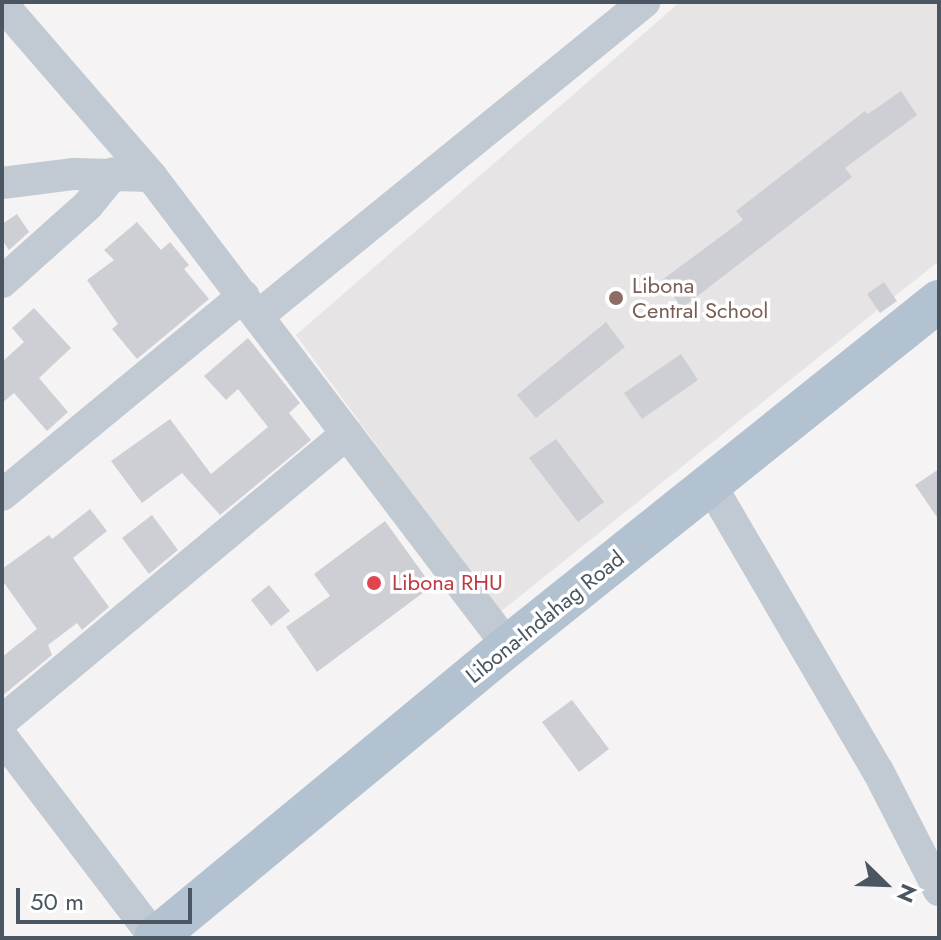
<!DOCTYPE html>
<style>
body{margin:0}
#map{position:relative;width:941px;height:940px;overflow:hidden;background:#f5f3f3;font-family:Jost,sans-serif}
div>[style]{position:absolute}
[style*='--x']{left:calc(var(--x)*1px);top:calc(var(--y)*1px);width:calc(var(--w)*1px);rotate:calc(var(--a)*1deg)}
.education>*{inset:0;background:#e6e4e5}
.building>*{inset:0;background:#cdcfd5}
.minor>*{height:32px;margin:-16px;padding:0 16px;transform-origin:16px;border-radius:16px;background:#c1cad2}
.major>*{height:42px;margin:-21px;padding:0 21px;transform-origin:21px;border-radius:21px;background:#b3c2d1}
.dots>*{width:22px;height:22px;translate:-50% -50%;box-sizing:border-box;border:4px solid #fff;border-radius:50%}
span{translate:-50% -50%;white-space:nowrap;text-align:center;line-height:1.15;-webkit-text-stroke:7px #fff;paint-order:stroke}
.education-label{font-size:22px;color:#785e54}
.left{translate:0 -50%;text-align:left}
.health-label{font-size:22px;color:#be3a42}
.street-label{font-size:22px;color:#4a5661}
.frame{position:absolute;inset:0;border:4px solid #4a5661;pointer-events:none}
.north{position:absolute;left:845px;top:844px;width:80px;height:80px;-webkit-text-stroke:6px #fff;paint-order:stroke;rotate:113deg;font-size:22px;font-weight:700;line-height:32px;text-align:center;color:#4a5661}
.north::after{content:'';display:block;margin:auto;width:28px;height:36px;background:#4a5661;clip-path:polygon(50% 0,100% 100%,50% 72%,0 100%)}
.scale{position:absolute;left:16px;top:888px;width:176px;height:36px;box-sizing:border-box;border:4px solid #4a5661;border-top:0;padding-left:10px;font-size:24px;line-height:28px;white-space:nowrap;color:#4a5661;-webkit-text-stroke:6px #fff;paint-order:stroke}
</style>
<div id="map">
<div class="education">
<div style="clip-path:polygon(680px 2px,939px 2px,939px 261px,499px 613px,296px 335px)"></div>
</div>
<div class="building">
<div style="clip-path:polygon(901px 91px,917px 115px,845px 168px,852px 177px,682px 308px,662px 280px,743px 220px,736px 211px,865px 111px,868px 114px)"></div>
<div style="clip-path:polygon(17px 214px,29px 232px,9px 250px,2px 240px,2px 224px)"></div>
<div style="clip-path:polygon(137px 222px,161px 250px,170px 242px,189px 265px,184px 269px,209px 299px,137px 359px,112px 329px,118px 324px,87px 280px,114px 260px,104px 250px)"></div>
<div style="clip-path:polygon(884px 282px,897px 301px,880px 313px,867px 294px)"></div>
<div style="clip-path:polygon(34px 308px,71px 348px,39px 378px,68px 412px,47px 431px,14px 393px,2px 403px,2px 362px,24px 342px,12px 328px)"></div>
<div style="clip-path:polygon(606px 322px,625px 347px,536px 418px,517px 395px)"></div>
<div style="clip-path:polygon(248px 338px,300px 403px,289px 413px,311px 440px,220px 515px,182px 473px,142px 503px,111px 461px,170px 419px,211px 474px,268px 427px,238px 389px,226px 400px,204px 376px)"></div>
<div style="clip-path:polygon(681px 354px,698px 380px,642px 419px,624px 393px)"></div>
<div style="clip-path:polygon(556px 439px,604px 502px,578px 522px,529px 458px)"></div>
<div style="clip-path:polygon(939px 469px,939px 520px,915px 485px)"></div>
<div style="clip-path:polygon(90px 509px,107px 531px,73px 558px,109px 607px,82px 630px,77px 623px,48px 645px,52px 655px,2px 696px,2px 657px,37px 629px,2px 580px,2px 569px,49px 535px,52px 539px)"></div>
<div style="clip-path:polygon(152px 515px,178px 550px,149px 574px,122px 538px)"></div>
<div style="clip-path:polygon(385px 521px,432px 586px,317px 672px,286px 627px,330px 596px,314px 574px)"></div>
<div style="clip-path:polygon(269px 585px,290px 611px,271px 626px,251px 600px)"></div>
<div style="clip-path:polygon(572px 700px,609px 749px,579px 772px,542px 722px)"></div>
</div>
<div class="minor">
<div style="--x:2;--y:4;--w:228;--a:49.1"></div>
<div style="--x:2;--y:183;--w:73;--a:-7.1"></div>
<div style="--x:74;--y:174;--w:77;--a:1.5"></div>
<div style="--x:151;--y:176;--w:590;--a:52.78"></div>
<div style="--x:2;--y:282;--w:115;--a:-41.8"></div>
<div style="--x:88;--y:205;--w:41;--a:-50.9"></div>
<div style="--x:258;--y:316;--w:498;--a:-39.1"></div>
<div style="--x:710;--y:484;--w:333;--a:59.7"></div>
<div style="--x:878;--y:771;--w:134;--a:62.9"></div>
<div style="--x:2;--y:495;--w:313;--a:-39.5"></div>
<div style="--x:2;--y:721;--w:449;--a:-39.8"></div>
<div style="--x:2;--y:737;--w:253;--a:52.7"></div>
</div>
<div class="major">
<div style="--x:155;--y:938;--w:458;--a:-39.6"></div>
<div style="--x:508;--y:646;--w:552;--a:-38.68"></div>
</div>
<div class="dots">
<div style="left:616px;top:298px;background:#8d6e63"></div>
<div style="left:374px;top:583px;background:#e0444e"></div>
</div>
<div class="education-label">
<span class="left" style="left:632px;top:298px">Libona<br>Central School</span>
</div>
<div class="health-label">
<span class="left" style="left:392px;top:583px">Libona RHU</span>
</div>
<div class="street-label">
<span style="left:545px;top:617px;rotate:-39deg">Libona-Indahag Road</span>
</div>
<div class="frame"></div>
<div class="north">N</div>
<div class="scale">50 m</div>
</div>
